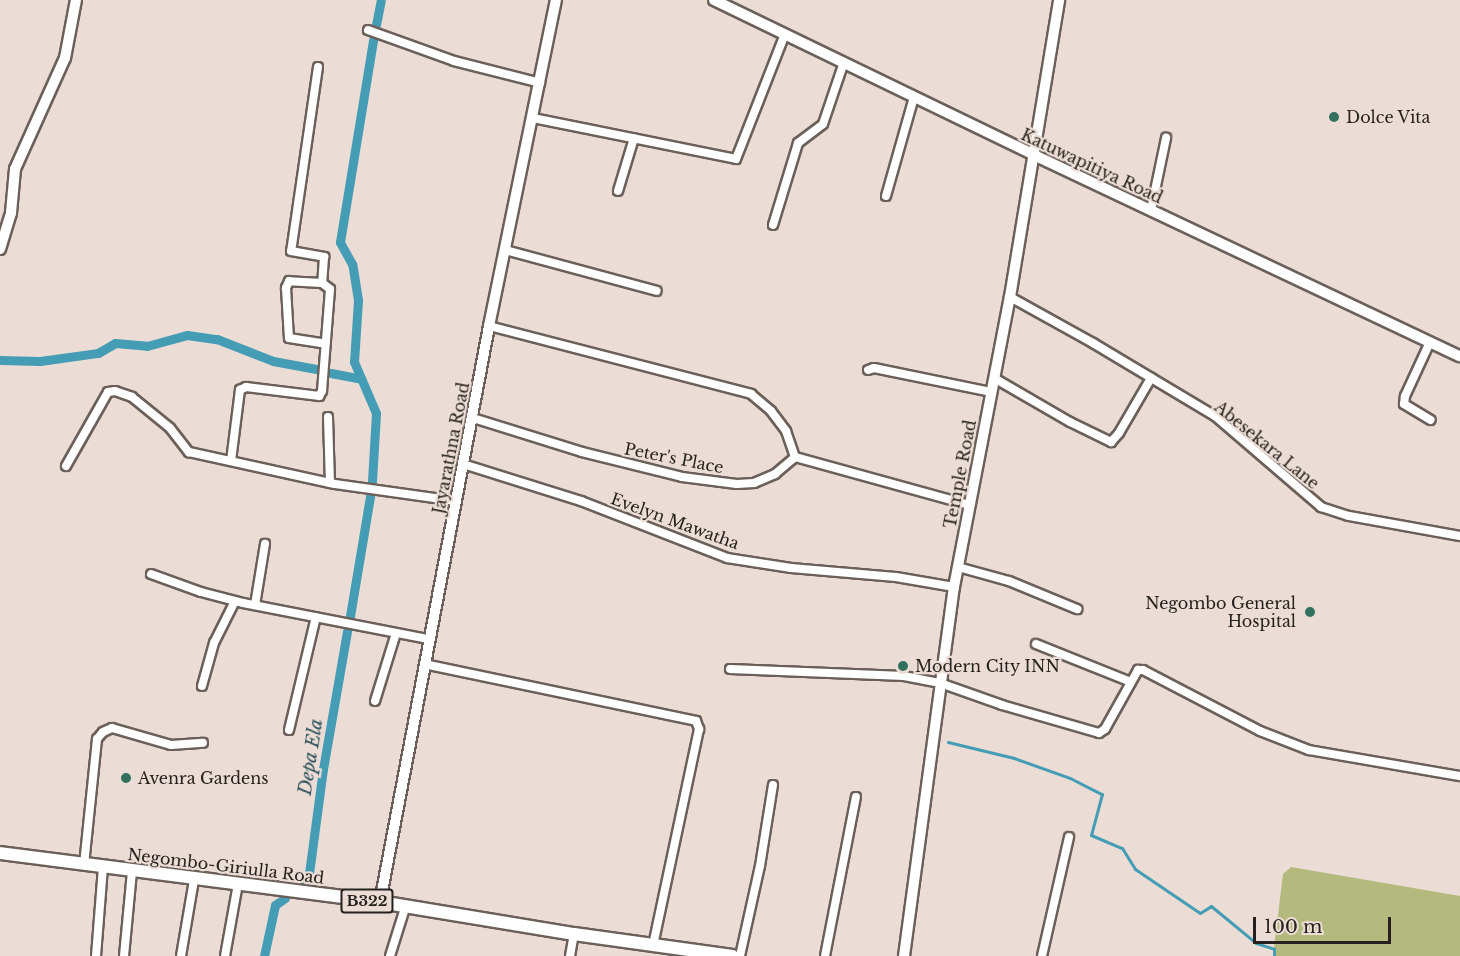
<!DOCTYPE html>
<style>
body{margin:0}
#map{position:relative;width:1460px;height:956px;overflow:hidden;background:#ebddd5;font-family:"Libre Baskerville",serif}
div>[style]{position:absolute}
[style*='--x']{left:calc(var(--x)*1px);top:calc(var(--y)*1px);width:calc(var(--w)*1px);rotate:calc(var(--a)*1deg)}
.green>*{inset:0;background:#b4b97e}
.stream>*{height:3px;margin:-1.5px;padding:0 1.5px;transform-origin:1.5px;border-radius:1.5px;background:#449cb5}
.canal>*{height:9px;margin:-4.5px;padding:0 4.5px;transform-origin:4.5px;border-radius:4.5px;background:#449cb5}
.roads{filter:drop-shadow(2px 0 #6b6059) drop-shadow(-2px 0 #6b6059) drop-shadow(0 2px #6b6059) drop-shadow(0 -2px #6b6059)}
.street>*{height:8px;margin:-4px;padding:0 4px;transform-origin:4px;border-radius:4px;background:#fff}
.secondary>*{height:10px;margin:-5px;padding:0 5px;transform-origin:5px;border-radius:5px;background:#fff}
.primary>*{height:12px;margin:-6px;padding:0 6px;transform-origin:6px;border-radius:6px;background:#fff}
.dots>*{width:16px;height:16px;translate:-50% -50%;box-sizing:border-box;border:3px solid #ebddd5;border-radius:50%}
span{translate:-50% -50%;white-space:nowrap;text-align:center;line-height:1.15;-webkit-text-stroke:4.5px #ebddd5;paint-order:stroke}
.shield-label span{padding:2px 4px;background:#ebddd5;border:2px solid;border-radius:4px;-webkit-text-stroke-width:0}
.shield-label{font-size:15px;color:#26211e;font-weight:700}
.poi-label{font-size:16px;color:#26211e}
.left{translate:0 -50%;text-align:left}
.right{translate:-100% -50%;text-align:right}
.street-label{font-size:16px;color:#26211e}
.water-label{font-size:18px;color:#244b57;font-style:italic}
.scale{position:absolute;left:1253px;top:917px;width:138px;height:27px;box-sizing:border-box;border:3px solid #26211e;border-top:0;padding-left:8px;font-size:18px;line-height:21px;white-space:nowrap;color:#26211e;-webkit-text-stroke:4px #ebddd5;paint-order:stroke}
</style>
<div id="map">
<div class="green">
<div style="clip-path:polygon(1291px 867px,1460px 896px,1460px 956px,1273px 956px,1283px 874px)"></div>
</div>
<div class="stream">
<div style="--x:948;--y:742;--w:68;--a:13.6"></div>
<div style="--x:1014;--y:758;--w:59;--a:19.7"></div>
<div style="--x:1070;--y:778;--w:36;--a:27"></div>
<div style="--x:1102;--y:794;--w:42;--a:105"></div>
<div style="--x:1091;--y:835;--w:34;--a:23"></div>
<div style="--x:1122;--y:848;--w:25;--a:58"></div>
<div style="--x:1135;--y:869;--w:78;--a:34.1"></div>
<div style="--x:1200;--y:913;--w:13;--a:-32"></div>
<div style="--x:1211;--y:906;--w:58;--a:39.4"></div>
<div style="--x:1256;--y:943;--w:19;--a:18"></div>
<div style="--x:1274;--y:949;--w:7;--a:90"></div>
</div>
<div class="canal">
<div style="--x:376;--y:25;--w:25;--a:-79"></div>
<div style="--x:0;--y:360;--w:40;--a:1.4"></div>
<div style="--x:40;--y:361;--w:59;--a:-7.9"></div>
<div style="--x:98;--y:353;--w:20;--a:-30"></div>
<div style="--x:115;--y:343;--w:32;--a:5"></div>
<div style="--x:147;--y:346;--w:41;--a:-15.4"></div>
<div style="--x:187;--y:335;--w:30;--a:8"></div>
<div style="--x:217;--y:339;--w:60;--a:21.4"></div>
<div style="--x:273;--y:361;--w:44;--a:10.5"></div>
<div style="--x:331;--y:373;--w:31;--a:11"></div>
<div style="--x:372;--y:481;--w:68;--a:-86.6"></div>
<div style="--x:376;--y:413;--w:56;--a:-113.3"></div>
<div style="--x:354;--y:362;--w:62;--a:-86.3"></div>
<div style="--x:358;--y:300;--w:36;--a:-99"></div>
<div style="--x:352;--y:264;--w:25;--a:-119"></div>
<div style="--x:340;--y:242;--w:205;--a:-80.7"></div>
<div style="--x:350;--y:616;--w:122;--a:-80.5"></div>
<div style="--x:302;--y:885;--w:7;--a:-34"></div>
<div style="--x:308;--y:881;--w:113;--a:-82.4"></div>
<div style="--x:323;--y:769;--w:140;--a:-80.1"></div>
<div style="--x:264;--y:956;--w:52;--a:-77.8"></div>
<div style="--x:275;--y:905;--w:12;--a:-35"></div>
</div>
<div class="roads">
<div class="street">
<div style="--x:368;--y:30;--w:91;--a:19.8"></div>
<div style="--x:454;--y:61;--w:89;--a:14.3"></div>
<div style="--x:318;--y:67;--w:186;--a:98.3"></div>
<div style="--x:291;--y:251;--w:34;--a:10"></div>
<div style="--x:324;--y:257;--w:26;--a:94"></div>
<div style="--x:533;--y:118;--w:207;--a:11.4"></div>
<div style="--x:736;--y:159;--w:134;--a:-68.6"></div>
<div style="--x:618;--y:191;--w:55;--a:-73.2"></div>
<div style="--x:886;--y:196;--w:103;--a:-74.2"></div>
<div style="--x:1151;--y:210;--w:74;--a:-78.2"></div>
<div style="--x:773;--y:225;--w:86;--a:-73"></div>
<div style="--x:798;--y:143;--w:31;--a:-37"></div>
<div style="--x:823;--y:124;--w:65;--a:-71.3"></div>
<div style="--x:505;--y:250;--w:157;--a:15.1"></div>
<div style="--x:1010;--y:297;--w:95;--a:29"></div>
<div style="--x:1093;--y:343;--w:142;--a:30.9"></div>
<div style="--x:1215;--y:416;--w:140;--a:40.6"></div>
<div style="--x:1321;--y:507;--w:29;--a:18"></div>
<div style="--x:1349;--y:516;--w:113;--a:10.2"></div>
<div style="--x:489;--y:326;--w:271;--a:14.5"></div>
<div style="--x:751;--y:394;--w:26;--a:40"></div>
<div style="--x:771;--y:411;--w:25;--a:53"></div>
<div style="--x:786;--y:431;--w:28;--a:71"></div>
<div style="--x:1430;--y:342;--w:60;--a:114.8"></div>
<div style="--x:1405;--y:396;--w:8;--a:97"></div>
<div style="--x:1404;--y:404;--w:31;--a:31"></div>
<div style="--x:868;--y:370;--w:6;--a:-18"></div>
<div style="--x:874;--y:368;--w:119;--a:11.6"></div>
<div style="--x:994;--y:378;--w:88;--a:30.1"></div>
<div style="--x:1070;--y:422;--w:46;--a:26"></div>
<div style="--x:1111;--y:442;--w:12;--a:-48"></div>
<div style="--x:1119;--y:433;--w:64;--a:-59.8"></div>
<div style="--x:328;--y:417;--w:66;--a:88.3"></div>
<div style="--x:473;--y:418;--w:114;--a:17.3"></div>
<div style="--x:582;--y:452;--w:103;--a:14"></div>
<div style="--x:682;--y:477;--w:55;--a:7.3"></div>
<div style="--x:737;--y:484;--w:17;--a:-3"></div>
<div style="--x:754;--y:483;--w:23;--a:-23"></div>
<div style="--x:775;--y:474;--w:26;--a:-40"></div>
<div style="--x:795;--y:457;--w:180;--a:15.4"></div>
<div style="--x:231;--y:461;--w:72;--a:-82.8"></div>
<div style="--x:240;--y:390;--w:7;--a:-27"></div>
<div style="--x:246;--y:387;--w:74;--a:7"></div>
<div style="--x:319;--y:396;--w:6;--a:-59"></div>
<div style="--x:322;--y:391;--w:102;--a:-85.5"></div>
<div style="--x:330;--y:289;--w:10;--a:-143"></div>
<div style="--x:322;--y:283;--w:33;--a:-177"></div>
<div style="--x:289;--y:281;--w:8;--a:113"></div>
<div style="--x:286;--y:288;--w:50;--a:86.6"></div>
<div style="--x:289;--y:338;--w:37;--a:9"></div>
<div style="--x:463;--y:464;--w:124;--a:17.4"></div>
<div style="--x:581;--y:501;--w:157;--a:21.3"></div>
<div style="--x:727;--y:558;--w:65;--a:8.9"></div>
<div style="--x:791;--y:568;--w:105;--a:4.9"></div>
<div style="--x:896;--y:577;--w:59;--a:9.8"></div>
<div style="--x:66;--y:466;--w:85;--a:-60.4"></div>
<div style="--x:108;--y:392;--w:7;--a:-8"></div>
<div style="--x:115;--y:391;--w:18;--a:19"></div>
<div style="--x:132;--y:397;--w:49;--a:39.2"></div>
<div style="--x:170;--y:428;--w:31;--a:52"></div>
<div style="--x:189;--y:452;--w:149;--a:12.4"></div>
<div style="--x:335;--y:484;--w:122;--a:8"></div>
<div style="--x:958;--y:567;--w:53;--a:15.4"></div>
<div style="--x:1009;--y:581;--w:74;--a:22.4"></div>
<div style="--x:151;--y:574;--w:53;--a:19.8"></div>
<div style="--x:201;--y:592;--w:43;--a:14.7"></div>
<div style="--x:243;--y:603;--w:189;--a:11"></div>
<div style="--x:255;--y:605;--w:62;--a:-80.7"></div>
<div style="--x:1036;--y:644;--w:102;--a:21.8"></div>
<div style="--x:424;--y:664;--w:278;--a:11.8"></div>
<div style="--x:696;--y:721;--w:9;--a:69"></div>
<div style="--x:699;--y:729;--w:221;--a:102"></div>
<div style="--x:730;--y:669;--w:174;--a:2.3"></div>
<div style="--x:904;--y:676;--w:37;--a:11"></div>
<div style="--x:940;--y:683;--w:66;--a:19.5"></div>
<div style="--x:1002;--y:705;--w:101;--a:16.1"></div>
<div style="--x:1099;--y:733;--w:7;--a:-34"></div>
<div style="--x:1105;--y:729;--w:68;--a:-60.8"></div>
<div style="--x:1138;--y:670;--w:5;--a:0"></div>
<div style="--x:1143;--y:670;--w:132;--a:27.5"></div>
<div style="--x:1260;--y:731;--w:53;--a:21.2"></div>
<div style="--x:1309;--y:750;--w:153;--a:9.8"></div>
<div style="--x:202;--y:686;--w:45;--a:-74.4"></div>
<div style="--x:214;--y:643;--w:47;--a:-63.4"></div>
<div style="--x:375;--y:701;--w:71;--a:-72.8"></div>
<div style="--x:289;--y:730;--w:116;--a:-76.6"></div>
<div style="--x:84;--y:865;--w:127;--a:-84.1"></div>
<div style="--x:97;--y:739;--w:9;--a:-49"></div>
<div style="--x:103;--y:732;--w:10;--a:-24"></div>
<div style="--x:112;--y:728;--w:61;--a:16.1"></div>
<div style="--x:171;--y:745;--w:32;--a:-4"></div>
<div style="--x:96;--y:956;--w:89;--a:-85.5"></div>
<div style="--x:124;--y:956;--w:84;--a:-84.6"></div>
<div style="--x:181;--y:956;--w:77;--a:-80.3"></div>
<div style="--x:225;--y:956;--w:73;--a:-79.8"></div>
<div style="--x:390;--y:956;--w:50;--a:-72.6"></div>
<div style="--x:570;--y:956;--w:22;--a:-80"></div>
<div style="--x:740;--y:956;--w:92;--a:-77.5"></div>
<div style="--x:760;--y:866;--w:82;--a:-80.9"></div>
<div style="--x:825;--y:956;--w:162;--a:-79"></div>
<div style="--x:1042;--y:956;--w:122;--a:-77.2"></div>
</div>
<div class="secondary">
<div style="--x:714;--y:0;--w:356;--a:25.8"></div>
<div style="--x:1034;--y:155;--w:471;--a:25.3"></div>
<div style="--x:0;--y:249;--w:38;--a:-73"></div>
<div style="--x:11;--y:213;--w:44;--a:-84.8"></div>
<div style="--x:15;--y:169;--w:122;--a:-65.8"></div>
<div style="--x:65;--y:58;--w:59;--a:-79.3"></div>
<div style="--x:380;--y:902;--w:586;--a:-79.28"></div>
<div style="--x:489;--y:326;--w:333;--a:-78.4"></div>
<div style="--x:904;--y:956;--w:372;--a:-82.3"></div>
<div style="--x:954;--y:587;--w:295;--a:-79.1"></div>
<div style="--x:1010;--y:297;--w:301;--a:-80.6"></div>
</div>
<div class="primary">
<div style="--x:0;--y:853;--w:383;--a:7.3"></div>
<div style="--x:380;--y:902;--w:197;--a:9.4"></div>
<div style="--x:574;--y:934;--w:160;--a:7.9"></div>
</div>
</div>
<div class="dots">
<div style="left:1334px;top:117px;background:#32715e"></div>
<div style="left:1310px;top:612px;background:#32715e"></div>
<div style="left:903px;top:666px;background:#32715e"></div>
<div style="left:126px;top:778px;background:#32715e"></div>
</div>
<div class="shield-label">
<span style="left:367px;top:901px">B322</span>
</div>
<div class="poi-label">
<span class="left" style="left:1346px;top:117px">Dolce Vita</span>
<span class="right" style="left:1296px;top:612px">Negombo General<br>Hospital</span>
<span class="left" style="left:915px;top:666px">Modern City INN</span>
<span class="left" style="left:138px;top:778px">Avenra Gardens</span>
</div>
<div class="street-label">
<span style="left:1092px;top:166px;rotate:25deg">Katuwapitiya Road</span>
<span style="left:1267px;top:445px;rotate:39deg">Abesekara Lane</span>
<span style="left:451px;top:448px;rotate:-79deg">Jayarathna Road</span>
<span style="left:674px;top:458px;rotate:11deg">Peter's Place</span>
<span style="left:960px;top:474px;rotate:-79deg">Temple Road</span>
<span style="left:675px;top:521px;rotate:20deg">Evelyn Mawatha</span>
<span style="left:226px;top:866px;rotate:7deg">Negombo-Giriulla Road</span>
</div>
<div class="water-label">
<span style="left:311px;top:757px;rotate:-81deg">Depa Ela</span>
</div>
<div class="scale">100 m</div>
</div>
